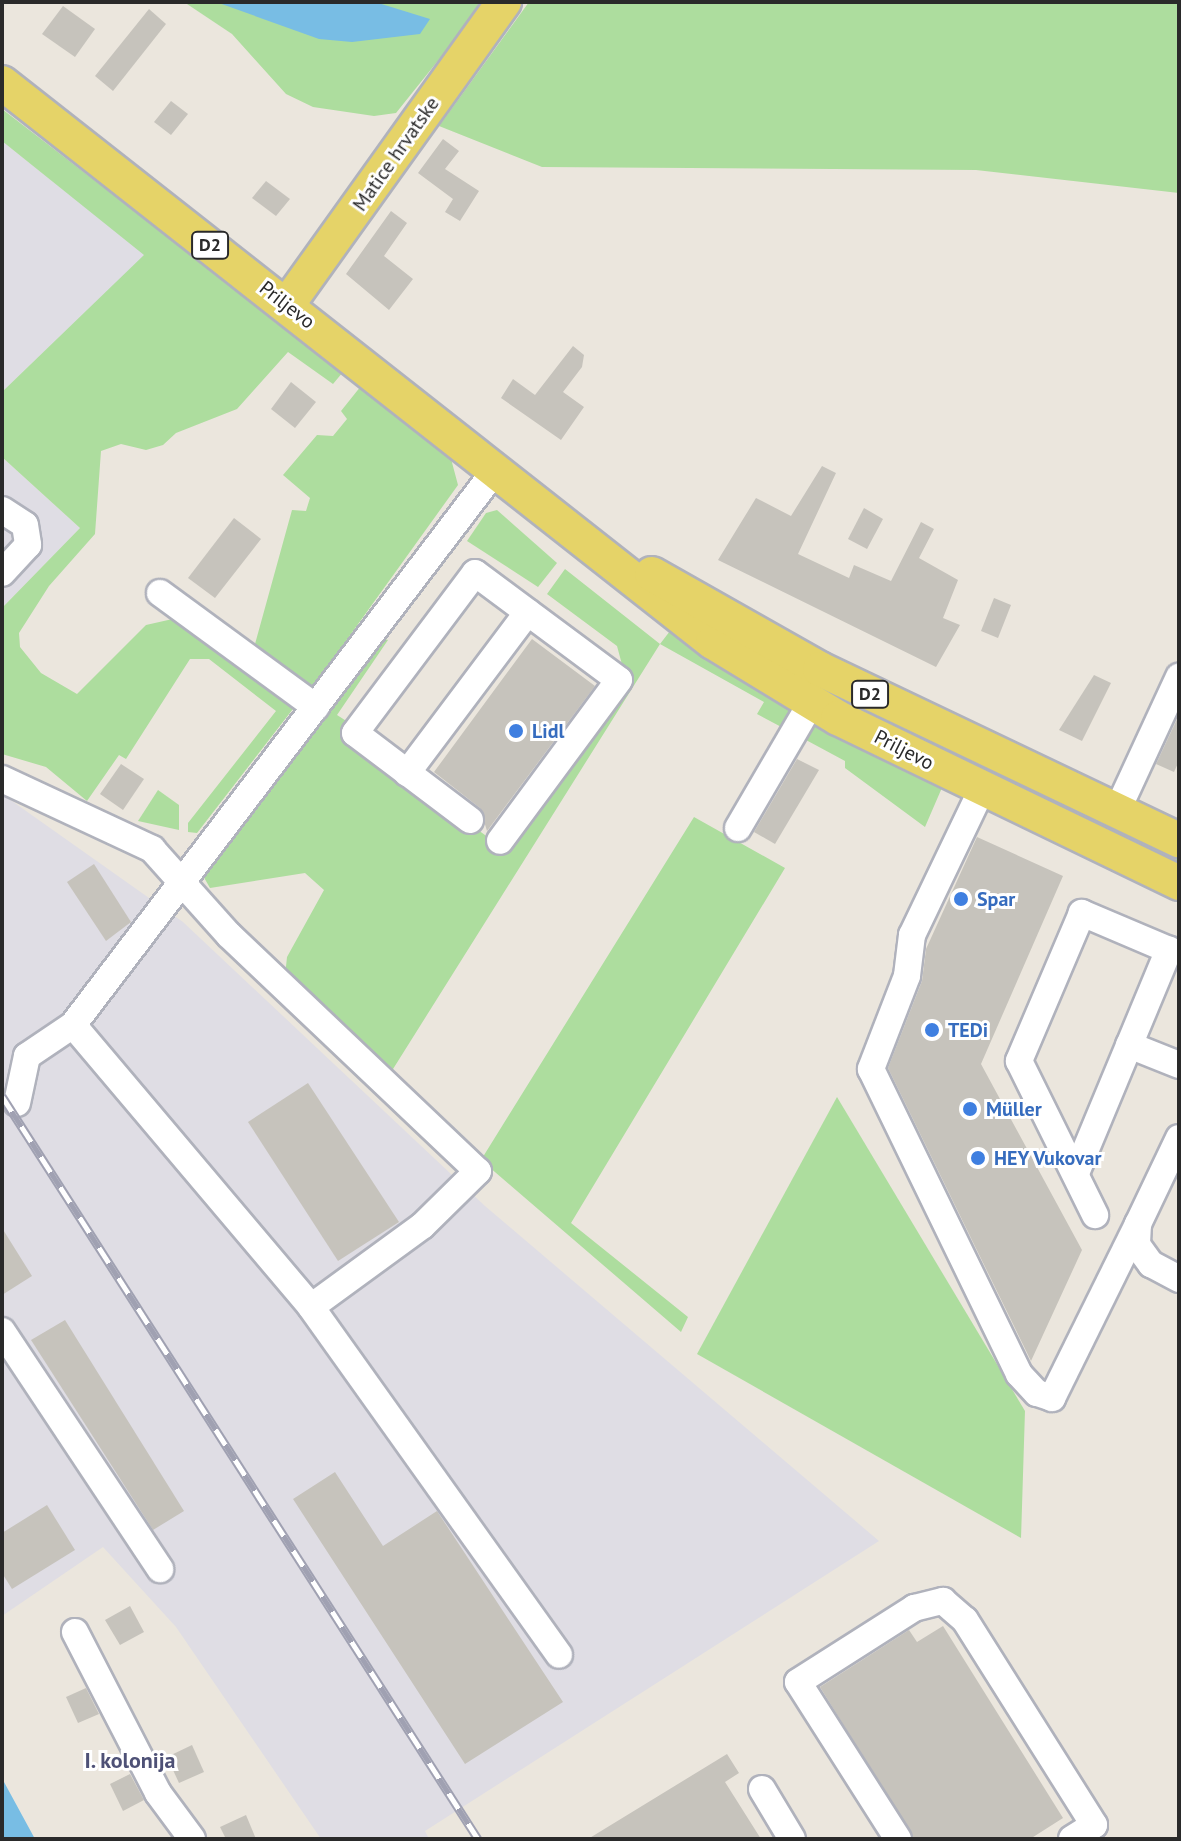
<!DOCTYPE html>
<meta charset="utf-8">
<style>
body{margin:0}
#map{position:relative;width:1181px;height:1841px;overflow:hidden;background:#ebe6dd;font-family:"PT Sans",sans-serif}
div>[style]{position:absolute}
[style*='--x']{left:calc(var(--x)*1px);top:calc(var(--y)*1px);width:calc(var(--w)*1px);rotate:calc(var(--a)*1deg)}
.industrial>*{inset:0;background:#dfdde4}
.green>*{inset:0;background:#addd9e}
.water>*{inset:0;background:#78bde4}
.building>*{inset:0;background:#c6c3bc}
.roads{filter:drop-shadow(2px 0 #b0b2bc) drop-shadow(-2px 0 #b0b2bc) drop-shadow(0 2px #b0b2bc) drop-shadow(0 -2px #b0b2bc)}
.minor>*{height:26px;margin:-13px;padding:0 13px;transform-origin:13px;border-radius:13px;background:#fff}
.major>*{height:34px;margin:-17px;padding:0 17px;transform-origin:17px;border-radius:17px;background:#e5d368}
.rail>*{height:9px;margin-top:-4.5px;transform-origin:0;background:repeating-linear-gradient(90deg,#fff 0 18px,#a0a1b2 0 36px);box-sizing:border-box;border-block:2px solid #a0a1b2}
.dots>*{width:22px;height:22px;translate:-50% -50%;box-sizing:border-box;border:4px solid #fff;border-radius:50%}
span{translate:-50% -50%;white-space:nowrap;text-align:center;line-height:1.15;-webkit-text-stroke:6px #fff;paint-order:stroke}
.shield-label span{padding:2px 6px;background:#fff;border:2px solid;border-radius:6px;-webkit-text-stroke-width:0}
.shield-label{font-size:18px;color:#2a2a2a;font-weight:700}
.street-label{font-size:20px;color:#2a2a2a}
.shop-label{font-size:20px;color:#366cbe;font-weight:700}
.left{translate:0 -50%;text-align:left}
.neighbourhood-label{font-size:22px;color:#4e5176;font-weight:700}
.frame{position:absolute;inset:0;border:4px solid #2a2a2a;pointer-events:none}
</style>
<div id="map">
<div class="industrial">
<div style="clip-path:polygon(2px 141px,145px 255px,2px 392px)"></div>
<div style="clip-path:polygon(2px 457px,80px 528px,2px 608px)"></div>
<div style="clip-path:polygon(2px 794px,183px 922px,485px 1206px,879px 1541px,425px 1831px,429px 1839px,321px 1839px,176px 1627px,103px 1547px,2px 1616px)"></div>
</div>
<div class="green">
<div style="clip-path:polygon(184px 2px,485px 2px,396px 113px,374px 116px,313px 107px,286px 94px,232px 34px)"></div>
<div style="clip-path:polygon(529px 2px,1179px 2px,1179px 193px,976px 170px,542px 167px,439px 126px)"></div>
<div style="clip-path:polygon(2px 109px,343px 372px,333px 384px,288px 352px,237px 409px,176px 433px,163px 445px,146px 450px,121px 444px,101px 451px,95px 534px,49px 586px,19px 633px,20px 647px,41px 673px,77px 694px,146px 625px,177px 618px,296px 705px,197px 833px,188px 832px,188px 823px,276px 711px,209px 659px,190px 659px,126px 759px,119px 755px,87px 801px,46px 767px,2px 754px,2px 608px,80px 528px,2px 457px,2px 392px,144px 255px,2px 141px)"></div>
<div style="clip-path:polygon(361px 386px,450px 455px,458px 485px,310px 691px,255px 644px,292px 510px,306px 511px,310px 498px,283px 475px,317px 435px,333px 436px,347px 419px,341px 411px)"></div>
<div style="clip-path:polygon(497px 510px,557px 563px,538px 587px,467px 541px,486px 513px)"></div>
<div style="clip-path:polygon(565px 569px,660px 644px,670px 631px,795px 710px,787px 730px,757px 714px,764px 702px,660px 644px,388px 1077px,285px 976px,287px 957px,324px 890px,305px 873px,210px 888px,202px 874px,379px 637px,388px 640px,337px 715px,351px 724px,354px 740px,507px 851px,627px 683px,617px 646px,547px 594px)"></div>
<div style="clip-path:polygon(818px 719px,944px 783px,925px 827px,845px 768px,845px 761px,806px 740px)"></div>
<div style="clip-path:polygon(974px 755px,1179px 851px,1179px 871px,968px 770px)"></div>
<div style="clip-path:polygon(158px 790px,179px 805px,179px 830px,138px 821px)"></div>
<div style="clip-path:polygon(694px 817px,785px 868px,571px 1223px,688px 1317px,681px 1332px,481px 1160px)"></div>
<div style="clip-path:polygon(837px 1097px,1025px 1411px,1021px 1538px,697px 1354px)"></div>
</div>
<div class="water">
<div style="clip-path:polygon(216px 2px,375px 2px,430px 19px,420px 34px,352px 42px,319px 39px)"></div>
<div style="clip-path:polygon(2px 1778px,4px 1782px,35px 1839px,2px 1839px)"></div>
</div>
<div class="building">
<div style="clip-path:polygon(63px 6px,95px 29px,75px 57px,42px 34px)"></div>
<div style="clip-path:polygon(149px 9px,166px 24px,113px 91px,95px 76px)"></div>
<div style="clip-path:polygon(171px 101px,188px 114px,171px 135px,154px 122px)"></div>
<div style="clip-path:polygon(443px 139px,459px 151px,445px 169px,479px 191px,460px 221px,445px 212px,453px 199px,418px 173px)"></div>
<div style="clip-path:polygon(266px 181px,290px 199px,276px 216px,252px 198px)"></div>
<div style="clip-path:polygon(391px 211px,407px 223px,384px 256px,413px 279px,389px 310px,346px 274px)"></div>
<div style="clip-path:polygon(573px 346px,584px 355px,582px 367px,563px 392px,584px 407px,561px 440px,501px 398px,513px 379px,535px 395px)"></div>
<div style="clip-path:polygon(291px 382px,316px 402px,295px 428px,271px 409px)"></div>
<div style="clip-path:polygon(822px 466px,836px 473px,798px 554px,849px 578px,854px 565px,891px 581px,921px 522px,934px 529px,919px 558px,958px 580px,943px 618px,960px 625px,936px 667px,718px 560px,756px 498px,791px 516px)"></div>
<div style="clip-path:polygon(864px 508px,883px 519px,867px 549px,848px 539px)"></div>
<div style="clip-path:polygon(234px 518px,261px 539px,215px 598px,188px 578px)"></div>
<div style="clip-path:polygon(994px 598px,1011px 605px,998px 638px,981px 631px)"></div>
<div style="clip-path:polygon(532px 639px,595px 686px,487px 831px,480px 808px,434px 772px)"></div>
<div style="clip-path:polygon(1094px 675px,1111px 683px,1082px 741px,1059px 730px)"></div>
<div style="clip-path:polygon(1179px 715px,1179px 761px,1174px 772px,1156px 764px)"></div>
<div style="clip-path:polygon(797px 759px,819px 770px,775px 844px,754px 832px)"></div>
<div style="clip-path:polygon(121px 764px,144px 779px,123px 810px,100px 794px)"></div>
<div style="clip-path:polygon(977px 837px,1063px 876px,981px 1064px,1082px 1250px,1031px 1361px,888px 1068px,922px 981px,926px 949px)"></div>
<div style="clip-path:polygon(94px 864px,131px 922px,106px 941px,67px 882px)"></div>
<div style="clip-path:polygon(308px 1083px,399px 1222px,338px 1261px,248px 1122px)"></div>
<div style="clip-path:polygon(2px 1228px,32px 1276px,2px 1295px)"></div>
<div style="clip-path:polygon(65px 1320px,184px 1511px,153px 1530px,31px 1340px)"></div>
<div style="clip-path:polygon(335px 1472px,383px 1546px,437px 1511px,563px 1702px,465px 1764px,293px 1499px)"></div>
<div style="clip-path:polygon(47px 1505px,75px 1550px,12px 1589px,2px 1573px,2px 1533px)"></div>
<div style="clip-path:polygon(130px 1606px,144px 1632px,120px 1645px,105px 1620px)"></div>
<div style="clip-path:polygon(943px 1626px,1063px 1818px,1030px 1839px,914px 1839px,820px 1687px,909px 1630px,917px 1642px)"></div>
<div style="clip-path:polygon(86px 1688px,99px 1714px,78px 1723px,66px 1697px)"></div>
<div style="clip-path:polygon(192px 1745px,204px 1772px,179px 1783px,167px 1757px)"></div>
<div style="clip-path:polygon(727px 1754px,739px 1773px,725px 1782px,761px 1839px,588px 1839px)"></div>
<div style="clip-path:polygon(130px 1774px,144px 1800px,123px 1811px,110px 1784px)"></div>
<div style="clip-path:polygon(246px 1815px,256px 1839px,226px 1839px,220px 1827px)"></div>
</div>
<div class="roads">
<div class="minor">
<div style="--x:2;--y:510;--w:27;--a:33"></div>
<div style="--x:25;--y:525;--w:20;--a:81"></div>
<div style="--x:28;--y:545;--w:38;--a:133"></div>
<div style="--x:160;--y:593;--w:193;--a:36.2"></div>
<div style="--x:407;--y:773;--w:201;--a:-53.1"></div>
<div style="--x:2;--y:779;--w:166;--a:25"></div>
<div style="--x:152;--y:849;--w:115;--a:48.2"></div>
<div style="--x:229;--y:935;--w:343;--a:43.5"></div>
<div style="--x:478;--y:1171;--w:78;--a:135.5"></div>
<div style="--x:422;--y:1226;--w:137;--a:143.9"></div>
<div style="--x:982;--y:789;--w:162;--a:115.6"></div>
<div style="--x:912;--y:935;--w:41;--a:97"></div>
<div style="--x:907;--y:976;--w:100;--a:111.2"></div>
<div style="--x:871;--y:1069;--w:339;--a:64.1"></div>
<div style="--x:1019;--y:1374;--w:26;--a:47"></div>
<div style="--x:1037;--y:1393;--w:16;--a:18"></div>
<div style="--x:1052;--y:1398;--w:194;--a:-63.7"></div>
<div style="--x:1117;--y:811;--w:148;--a:-65.2"></div>
<div style="--x:470;--y:820;--w:144;--a:-142.9"></div>
<div style="--x:355;--y:733;--w:200;--a:-53.1"></div>
<div style="--x:475;--y:573;--w:179;--a:36.6"></div>
<div style="--x:619;--y:680;--w:200;--a:126.5"></div>
<div style="--x:738;--y:828;--w:145;--a:-59.7"></div>
<div style="--x:73;--y:1025;--w:369;--a:49.8"></div>
<div style="--x:311;--y:1307;--w:427;--a:54.5"></div>
<div style="--x:1129;--y:1045;--w:54;--a:21.8"></div>
<div style="--x:17;--y:1103;--w:48;--a:-78"></div>
<div style="--x:27;--y:1056;--w:55;--a:-34"></div>
<div style="--x:73;--y:1025;--w:700;--a:-52.72"></div>
<div style="--x:1179;--y:1138;--w:95;--a:115.5"></div>
<div style="--x:1138;--y:1224;--w:21;--a:93"></div>
<div style="--x:1137;--y:1245;--w:24;--a:54"></div>
<div style="--x:1151;--y:1264;--w:32;--a:28"></div>
<div style="--x:1076;--y:1173;--w:242;--a:-67.4"></div>
<div style="--x:1169;--y:950;--w:95;--a:-157"></div>
<div style="--x:1082;--y:913;--w:161;--a:113.1"></div>
<div style="--x:1019;--y:1061;--w:172;--a:63.7"></div>
<div style="--x:2;--y:1331;--w:286;--a:56.4"></div>
<div style="--x:75;--y:1632;--w:181;--a:62.7"></div>
<div style="--x:158;--y:1793;--w:57;--a:53.5"></div>
<div style="--x:762;--y:1789;--w:58;--a:59"></div>
<div style="--x:898;--y:1839;--w:186;--a:-122.5"></div>
<div style="--x:798;--y:1682;--w:138;--a:-32.5"></div>
<div style="--x:914;--y:1608;--w:30;--a:-14"></div>
<div style="--x:943;--y:1601;--w:29;--a:41"></div>
<div style="--x:965;--y:1620;--w:242;--a:57.8"></div>
<div style="--x:1094;--y:1825;--w:26;--a:148"></div>
</div>
<div class="major">
<div style="--x:2;--y:83;--w:904;--a:38.18"></div>
<div style="--x:713;--y:642;--w:146;--a:31.3"></div>
<div style="--x:838;--y:718;--w:379;--a:25.8"></div>
<div style="--x:287;--y:305;--w:373;--a:-54.4"></div>
<div style="--x:652;--y:574;--w:193;--a:29.5"></div>
<div style="--x:820;--y:669;--w:398;--a:25.5"></div>
</div>
</div>
<div class="rail">
<div style="--x:2;--y:1096;--w:882;--a:57.35"></div>
</div>
<div class="dots">
<div style="left:516px;top:731px;background:#3f7fe0"></div>
<div style="left:961px;top:899px;background:#3f7fe0"></div>
<div style="left:932px;top:1030px;background:#3f7fe0"></div>
<div style="left:970px;top:1109px;background:#3f7fe0"></div>
<div style="left:978px;top:1158px;background:#3f7fe0"></div>
</div>
<div class="shield-label">
<span style="left:210px;top:245px">D2</span>
<span style="left:870px;top:694px">D2</span>
</div>
<div class="street-label">
<span style="left:396px;top:154px;rotate:-55deg">Matice hrvatske</span>
<span style="left:287px;top:305px;rotate:38deg">Priljevo</span>
<span style="left:904px;top:750px;rotate:27deg">Priljevo</span>
</div>
<div class="shop-label">
<span class="left" style="left:532px;top:731px">Lidl</span>
<span class="left" style="left:977px;top:899px">Spar</span>
<span class="left" style="left:948px;top:1030px">TEDi</span>
<span class="left" style="left:986px;top:1109px">Müller</span>
<span class="left" style="left:994px;top:1158px">HEY Vukovar</span>
</div>
<div class="neighbourhood-label">
<span style="left:130px;top:1761px">I. kolonija</span>
</div>
<div class="frame"></div>
</div>
